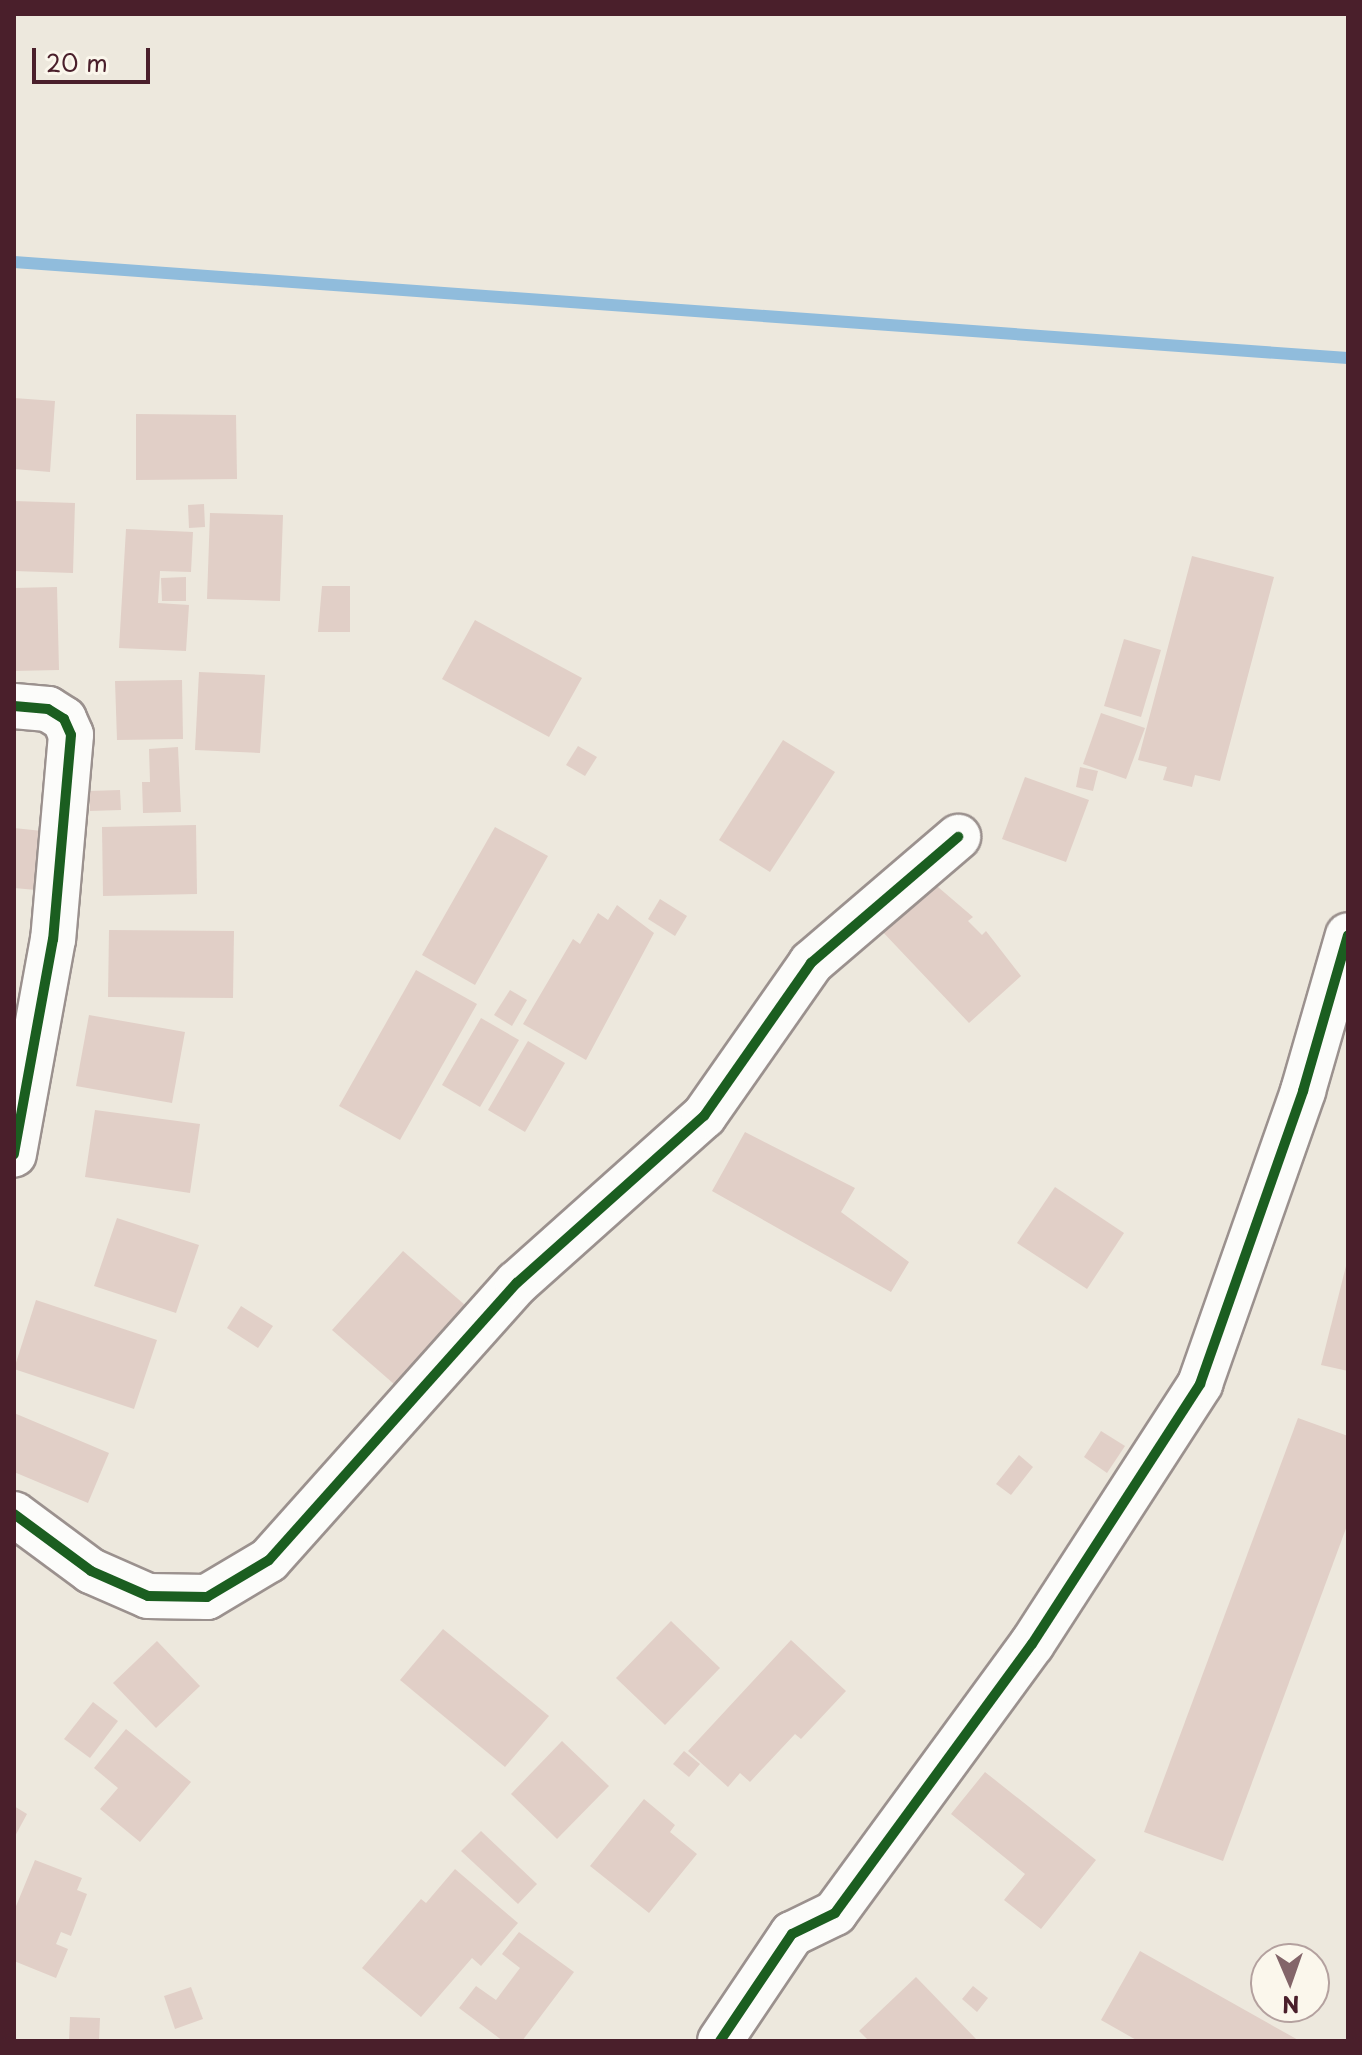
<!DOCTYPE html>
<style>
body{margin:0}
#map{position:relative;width:1362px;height:2055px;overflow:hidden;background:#ede8dd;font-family:"Playpen Sans",sans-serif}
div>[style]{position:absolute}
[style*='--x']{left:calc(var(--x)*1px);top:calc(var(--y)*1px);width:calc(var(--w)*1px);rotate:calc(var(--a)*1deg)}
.stream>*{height:12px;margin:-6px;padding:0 6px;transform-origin:6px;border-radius:6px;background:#90bcdc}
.building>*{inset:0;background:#e1cfc7}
.roads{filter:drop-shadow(2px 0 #9b918e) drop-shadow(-2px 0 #9b918e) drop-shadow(0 2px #9b918e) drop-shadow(0 -2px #9b918e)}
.street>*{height:44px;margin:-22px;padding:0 22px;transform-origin:22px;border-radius:22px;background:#fcfcfa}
.cycleway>*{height:10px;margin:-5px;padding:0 5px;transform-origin:5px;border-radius:5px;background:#1b5e20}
span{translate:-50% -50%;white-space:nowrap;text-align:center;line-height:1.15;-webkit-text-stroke:6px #fbf7ec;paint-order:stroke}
.frame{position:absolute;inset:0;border:16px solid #4a1f2b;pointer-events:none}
.north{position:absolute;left:1250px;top:1943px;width:80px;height:80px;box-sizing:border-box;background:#fbf7ec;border:2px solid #b4a19f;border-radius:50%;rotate:178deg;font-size:22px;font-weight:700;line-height:32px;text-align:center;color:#4a1f2b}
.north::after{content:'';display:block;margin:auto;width:28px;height:36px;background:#836569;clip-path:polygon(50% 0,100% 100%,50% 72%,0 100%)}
.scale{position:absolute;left:32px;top:48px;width:118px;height:36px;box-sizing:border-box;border:4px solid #4a1f2b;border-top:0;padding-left:10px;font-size:24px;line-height:28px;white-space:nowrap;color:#4a1f2b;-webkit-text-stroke:6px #fbf7ec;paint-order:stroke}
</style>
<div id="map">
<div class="stream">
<div style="--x:14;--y:262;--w:1337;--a:4.12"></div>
</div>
<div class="building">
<div style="clip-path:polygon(14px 398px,55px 401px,50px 472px,14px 469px)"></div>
<div style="clip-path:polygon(136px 414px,236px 415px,237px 479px,136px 480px)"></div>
<div style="clip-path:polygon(14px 501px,75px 503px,73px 573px,14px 571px)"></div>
<div style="clip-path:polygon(204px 504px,205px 527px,189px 528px,188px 505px)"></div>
<div style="clip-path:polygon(210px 513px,283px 515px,280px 601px,207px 599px)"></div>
<div style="clip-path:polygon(126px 529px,193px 532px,191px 572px,160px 571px,158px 603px,189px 605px,186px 651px,119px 648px)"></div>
<div style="clip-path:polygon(1192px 556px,1274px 577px,1220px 781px,1195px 775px,1192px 787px,1163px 780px,1167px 767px,1138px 760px)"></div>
<div style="clip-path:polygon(186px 577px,186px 601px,162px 601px,161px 578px)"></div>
<div style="clip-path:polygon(322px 586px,350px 586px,350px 632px,318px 632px)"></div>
<div style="clip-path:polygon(57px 587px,59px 670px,14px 671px,14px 588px)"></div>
<div style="clip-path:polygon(475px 620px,582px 678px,549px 737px,442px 679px)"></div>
<div style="clip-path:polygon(1124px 639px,1161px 650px,1141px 717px,1104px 706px)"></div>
<div style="clip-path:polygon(199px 672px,265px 675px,260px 753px,195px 750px)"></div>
<div style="clip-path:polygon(182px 680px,183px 739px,117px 740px,115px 681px)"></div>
<div style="clip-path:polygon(1101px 713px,1145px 728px,1126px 779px,1083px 764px)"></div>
<div style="clip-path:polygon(783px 740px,835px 772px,770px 872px,719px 840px)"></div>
<div style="clip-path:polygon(578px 746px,597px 757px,585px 776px,566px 765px)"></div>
<div style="clip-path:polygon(178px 747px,181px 812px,143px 813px,142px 782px,150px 782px,149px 749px)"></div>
<div style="clip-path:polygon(1080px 767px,1098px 771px,1093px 791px,1076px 787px)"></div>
<div style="clip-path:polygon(1025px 777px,1089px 800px,1066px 862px,1002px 839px)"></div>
<div style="clip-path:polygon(120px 790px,121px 810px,90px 811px,89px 791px)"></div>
<div style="clip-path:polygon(196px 825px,197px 894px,103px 896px,102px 827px)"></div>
<div style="clip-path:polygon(495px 827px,548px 856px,475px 985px,422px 955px)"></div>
<div style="clip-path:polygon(14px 828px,42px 831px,36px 890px,14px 888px)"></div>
<div style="clip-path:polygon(931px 881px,973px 917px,968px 921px,982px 935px,986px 931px,1021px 976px,969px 1023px,880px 929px)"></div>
<div style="clip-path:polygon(660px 899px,687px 916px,675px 936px,648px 919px)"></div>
<div style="clip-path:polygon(617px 905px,654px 933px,586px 1060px,523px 1024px,573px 939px,580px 944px,598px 913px,608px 920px)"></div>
<div style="clip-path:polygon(109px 930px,234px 931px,233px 998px,108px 997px)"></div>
<div style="clip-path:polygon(416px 970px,477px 1004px,400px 1140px,339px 1106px)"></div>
<div style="clip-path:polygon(510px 990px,527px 1000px,512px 1026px,494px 1015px)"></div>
<div style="clip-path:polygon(89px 1015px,185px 1032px,172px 1103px,76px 1086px)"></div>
<div style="clip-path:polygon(481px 1018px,519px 1040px,480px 1107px,442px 1085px)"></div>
<div style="clip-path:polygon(528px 1041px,565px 1063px,525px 1132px,488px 1110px)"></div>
<div style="clip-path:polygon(95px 1110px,200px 1124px,190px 1193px,85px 1177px)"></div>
<div style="clip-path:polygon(745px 1132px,855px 1188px,841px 1212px,909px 1262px,891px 1292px,712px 1191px)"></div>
<div style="clip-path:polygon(1055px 1187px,1124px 1233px,1087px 1289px,1017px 1243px)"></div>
<div style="clip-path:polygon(117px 1218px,199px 1245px,176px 1313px,94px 1286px)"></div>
<div style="clip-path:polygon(403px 1251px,473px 1312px,402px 1391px,332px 1330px)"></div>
<div style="clip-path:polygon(1347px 1262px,1348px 1262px,1348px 1371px,1321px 1365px)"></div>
<div style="clip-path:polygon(36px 1300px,157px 1340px,134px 1409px,14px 1369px)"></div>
<div style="clip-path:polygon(241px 1306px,273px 1326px,258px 1348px,227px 1328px)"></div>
<div style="clip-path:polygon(14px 1413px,109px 1453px,88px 1503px,14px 1472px)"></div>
<div style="clip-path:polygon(1298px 1418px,1348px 1436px,1348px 1523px,1223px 1861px,1144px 1832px)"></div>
<div style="clip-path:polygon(1101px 1431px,1125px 1446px,1107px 1473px,1084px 1457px)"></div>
<div style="clip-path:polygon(1019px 1455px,1033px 1467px,1011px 1495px,996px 1484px)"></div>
<div style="clip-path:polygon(671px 1621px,720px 1668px,665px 1725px,616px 1678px)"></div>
<div style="clip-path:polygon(443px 1629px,549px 1716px,505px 1767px,400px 1680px)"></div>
<div style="clip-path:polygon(791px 1640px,846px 1691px,801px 1739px,795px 1734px,750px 1782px,740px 1773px,728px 1787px,688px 1751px)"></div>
<div style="clip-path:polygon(157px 1641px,200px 1686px,156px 1728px,113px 1683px)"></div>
<div style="clip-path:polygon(93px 1702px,118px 1721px,90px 1758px,64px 1739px)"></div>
<div style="clip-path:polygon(126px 1729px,191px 1782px,140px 1842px,100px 1809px,118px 1788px,94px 1768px)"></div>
<div style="clip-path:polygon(562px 1741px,609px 1786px,557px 1839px,511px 1794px)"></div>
<div style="clip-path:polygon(684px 1751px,700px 1764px,689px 1777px,673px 1764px)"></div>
<div style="clip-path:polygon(985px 1772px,1096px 1860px,1041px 1929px,1004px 1900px,1025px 1874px,951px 1814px)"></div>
<div style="clip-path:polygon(644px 1799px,675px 1825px,670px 1832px,697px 1854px,649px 1913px,590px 1866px)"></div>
<div style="clip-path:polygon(14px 1806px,27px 1814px,14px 1838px)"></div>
<div style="clip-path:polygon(481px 1831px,537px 1884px,518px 1904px,461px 1851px)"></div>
<div style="clip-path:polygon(35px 1860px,82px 1878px,77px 1890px,87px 1894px,71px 1936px,61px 1932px,56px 1944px,68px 1949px,56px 1978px,14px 1961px,14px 1911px)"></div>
<div style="clip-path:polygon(455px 1869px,518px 1923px,481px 1966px,472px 1958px,421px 2017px,362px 1968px,421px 1899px,426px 1903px)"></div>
<div style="clip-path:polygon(519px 1932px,574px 1972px,522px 2041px,503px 2041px,459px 2008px,476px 1986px,496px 2000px,520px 1968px,502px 1954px)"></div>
<div style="clip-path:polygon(1140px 1951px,1300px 2041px,1138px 2041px,1101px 2020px)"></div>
<div style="clip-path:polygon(916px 1977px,978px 2041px,869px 2041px,859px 2031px)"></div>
<div style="clip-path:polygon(973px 1986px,988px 1998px,977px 2012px,962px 1999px)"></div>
<div style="clip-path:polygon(191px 1987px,203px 2019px,175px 2029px,164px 1996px)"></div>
<div style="clip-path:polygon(70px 2017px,100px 2018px,99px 2041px,69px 2041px)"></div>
</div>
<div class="roads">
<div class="street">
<div style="--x:14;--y:706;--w:34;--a:5"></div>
<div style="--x:48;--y:709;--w:19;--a:32"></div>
<div style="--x:64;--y:719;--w:17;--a:66"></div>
<div style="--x:71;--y:735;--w:205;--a:95"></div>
<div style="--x:53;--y:939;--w:219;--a:100.3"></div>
<div style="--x:14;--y:1514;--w:96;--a:36.5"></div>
<div style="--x:91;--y:1571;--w:62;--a:23.7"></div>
<div style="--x:148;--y:1596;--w:59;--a:1"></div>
<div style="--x:207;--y:1597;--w:72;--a:-30.8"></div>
<div style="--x:269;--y:1560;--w:372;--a:-48.2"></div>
<div style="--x:517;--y:1283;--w:251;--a:-41.8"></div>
<div style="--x:704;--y:1116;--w:187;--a:-55"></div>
<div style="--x:811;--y:963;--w:194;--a:-40.6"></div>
<div style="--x:720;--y:2041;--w:129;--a:-56.1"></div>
<div style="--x:792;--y:1934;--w:48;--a:-26"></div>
<div style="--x:835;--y:1913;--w:333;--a:-53.8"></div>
<div style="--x:1032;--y:1644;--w:310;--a:-57.1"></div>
<div style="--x:1200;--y:1384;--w:311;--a:-70.6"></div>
<div style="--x:1303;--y:1091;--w:162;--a:-73.9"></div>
</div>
</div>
<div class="cycleway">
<div style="--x:14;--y:706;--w:34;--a:5"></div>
<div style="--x:48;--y:709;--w:19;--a:32"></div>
<div style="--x:64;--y:719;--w:17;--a:66"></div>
<div style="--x:71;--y:735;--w:205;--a:95"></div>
<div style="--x:53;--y:939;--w:219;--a:100.3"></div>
<div style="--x:14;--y:1514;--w:96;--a:36.5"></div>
<div style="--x:91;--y:1571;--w:62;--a:23.7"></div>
<div style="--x:148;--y:1596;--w:59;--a:1"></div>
<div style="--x:207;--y:1597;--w:72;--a:-30.8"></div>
<div style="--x:269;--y:1560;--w:372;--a:-48.2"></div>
<div style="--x:517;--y:1283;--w:251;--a:-41.8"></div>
<div style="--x:704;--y:1116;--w:187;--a:-55"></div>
<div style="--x:811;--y:963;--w:194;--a:-40.6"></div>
<div style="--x:720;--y:2041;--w:129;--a:-56.1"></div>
<div style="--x:792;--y:1934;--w:48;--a:-26"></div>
<div style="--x:835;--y:1913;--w:333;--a:-53.8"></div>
<div style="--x:1032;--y:1644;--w:310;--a:-57.1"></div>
<div style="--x:1200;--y:1384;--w:311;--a:-70.6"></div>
<div style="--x:1303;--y:1091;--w:162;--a:-73.9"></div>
</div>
<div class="frame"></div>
<div class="north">N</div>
<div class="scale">20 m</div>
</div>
